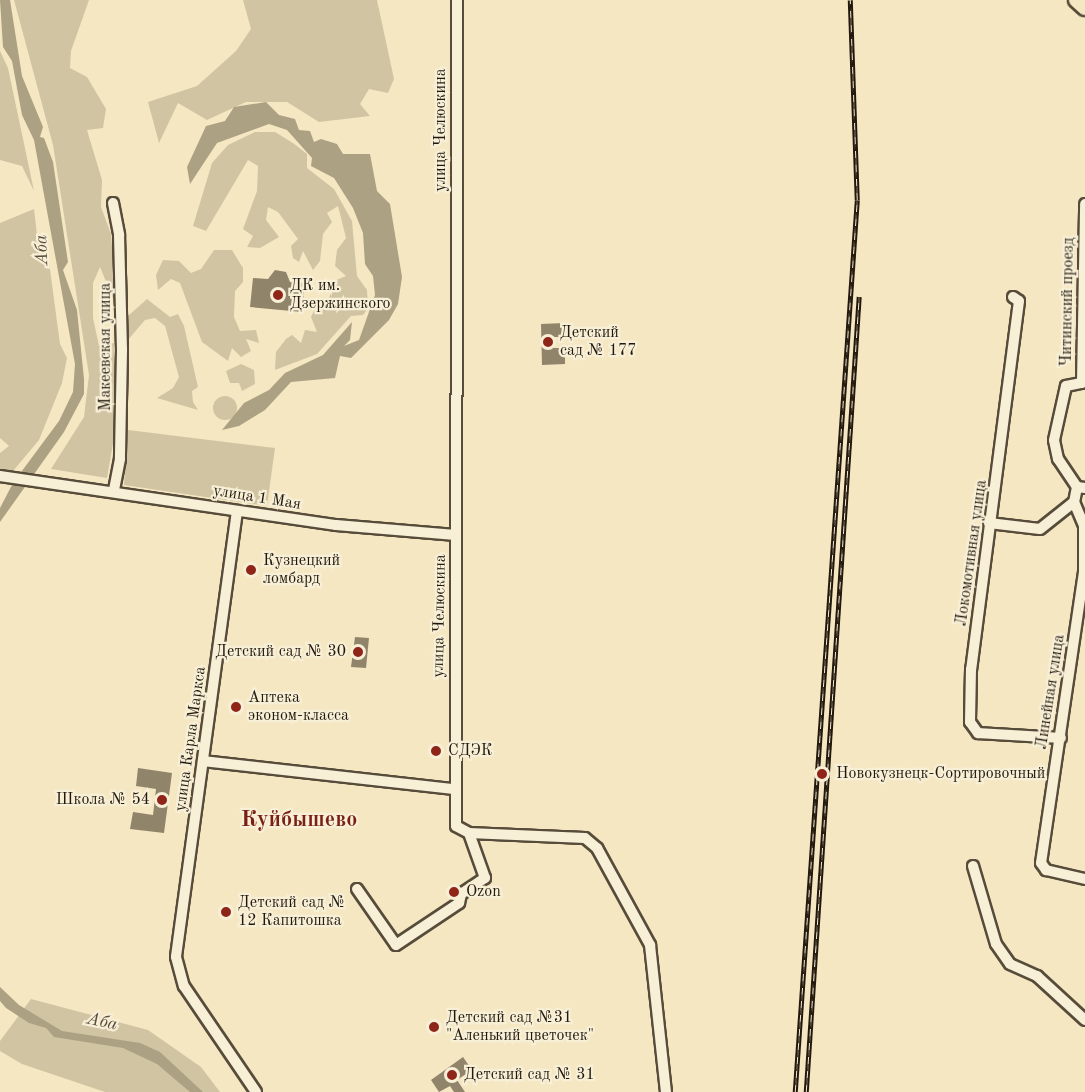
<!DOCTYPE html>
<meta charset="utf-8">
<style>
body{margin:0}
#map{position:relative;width:1085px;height:1092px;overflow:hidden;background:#f5e7c2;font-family:"Old Standard TT",serif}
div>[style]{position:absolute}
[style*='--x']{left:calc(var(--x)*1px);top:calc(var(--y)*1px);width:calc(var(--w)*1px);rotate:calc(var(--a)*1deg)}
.green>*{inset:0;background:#d1c4a3}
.round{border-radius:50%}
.water>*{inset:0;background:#ada184}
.building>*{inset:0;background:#90846b}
.roads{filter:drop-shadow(2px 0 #574c3a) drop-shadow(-2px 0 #574c3a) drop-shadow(0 2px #574c3a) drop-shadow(0 -2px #574c3a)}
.minor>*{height:10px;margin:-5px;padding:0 5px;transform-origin:5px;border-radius:5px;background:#f8efd7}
.major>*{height:14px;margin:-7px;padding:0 7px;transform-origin:7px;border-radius:7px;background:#f5e7c2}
.rail>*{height:4.5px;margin-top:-2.25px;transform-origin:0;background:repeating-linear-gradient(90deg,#f8efd7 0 7px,#22180d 0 14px);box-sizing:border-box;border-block:2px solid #22180d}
.dots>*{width:16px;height:16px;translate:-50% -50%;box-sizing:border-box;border:3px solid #f8efd7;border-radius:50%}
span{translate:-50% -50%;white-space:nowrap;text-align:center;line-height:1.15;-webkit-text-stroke:4.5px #f8efd7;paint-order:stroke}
.street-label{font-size:16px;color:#22180d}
.poi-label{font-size:16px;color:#22180d}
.left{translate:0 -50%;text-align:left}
.right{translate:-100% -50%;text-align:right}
.water-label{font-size:18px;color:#5a4f3d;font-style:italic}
.district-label{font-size:22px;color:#7a1f14;font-weight:700}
</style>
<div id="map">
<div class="green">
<div style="clip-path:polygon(14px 0,89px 0,71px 51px,70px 68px,87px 77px,106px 109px,103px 128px,87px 130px,102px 180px,101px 207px,111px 234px,115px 283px,114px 301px,100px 267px,93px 283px,93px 318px,99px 346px,114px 343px,118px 415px,107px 478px,51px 469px,84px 417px,89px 375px,53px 145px)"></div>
<div style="clip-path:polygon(243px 0,377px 0,394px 79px,388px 93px,369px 89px,360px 104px,370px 116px,319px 122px,287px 102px,246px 102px,207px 120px,178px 103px,159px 143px,148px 102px,197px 86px,236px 51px,251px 29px)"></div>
<div style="clip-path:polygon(0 51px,8px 68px,34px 191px,22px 166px,0 160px)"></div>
<div style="clip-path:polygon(255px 132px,275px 132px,293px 143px,307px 154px,307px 168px,334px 189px,352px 221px,357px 276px,367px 290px,368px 308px,363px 315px,351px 316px,317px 354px,275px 370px,276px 352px,286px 339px,292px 335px,301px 343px,305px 330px,317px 332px,311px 317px,316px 306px,321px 299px,326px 309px,334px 281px,346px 276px,335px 266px,337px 250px,346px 238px,338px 206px,327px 213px,332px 222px,323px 234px,320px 261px,313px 270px,303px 251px,299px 262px,293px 258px,291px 246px,298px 239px,278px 212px,268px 207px,266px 220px,279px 237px,260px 248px,247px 247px,253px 236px,243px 229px,257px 191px,258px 166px,248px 160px,206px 231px,193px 226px,212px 163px,228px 145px)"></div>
<div style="clip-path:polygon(34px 209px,37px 235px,47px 247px,60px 344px,67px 358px,62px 383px,39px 440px,13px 471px,0 469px,0 453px,9px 446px,0 438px,0 223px)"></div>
<div style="clip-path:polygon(214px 250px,232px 250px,243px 268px,243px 282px,235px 291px,234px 317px,240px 331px,256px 330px,259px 343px,246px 339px,251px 351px,241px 357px,232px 348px,228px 361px,202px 342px,180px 283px,171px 279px,158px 290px,156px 275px,163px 260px,179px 261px,191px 273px,201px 269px)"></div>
<div style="clip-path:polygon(147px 299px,170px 317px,178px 314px,184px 326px,198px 387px,192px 391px,193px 402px,198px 410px,157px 398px,173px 388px,179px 377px,165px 326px,155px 318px,145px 320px,127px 341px,128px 316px)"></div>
<div style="clip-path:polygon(241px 364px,254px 370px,255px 384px,242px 391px,239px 383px,230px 383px,226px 371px)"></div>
<div class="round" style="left:213px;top:396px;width:24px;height:24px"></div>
<div style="clip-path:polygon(128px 430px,275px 448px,267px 506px,124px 485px)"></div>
<div style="clip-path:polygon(31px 999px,148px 1030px,201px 1067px,220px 1092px,105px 1092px,22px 1064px,0 1051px,0 1041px)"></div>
</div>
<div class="water">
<div style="clip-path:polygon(0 0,10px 0,22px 76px,43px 127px,40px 137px,44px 138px,53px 162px,68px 262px,63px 270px,77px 310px,84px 379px,84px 394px,64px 432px,0 522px,0 508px,13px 483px,59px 421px,73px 392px,75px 364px,34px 140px,22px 115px,12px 61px,3px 47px)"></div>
<div style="clip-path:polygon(266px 102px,279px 115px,295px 119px,299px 130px,310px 131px,314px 142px,321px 139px,337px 144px,343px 154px,370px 154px,377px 191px,390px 204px,402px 277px,398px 304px,389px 320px,351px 358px,340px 356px,335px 378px,291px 382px,265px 410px,239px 426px,222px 430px,244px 403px,269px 390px,285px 373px,323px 355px,352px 322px,350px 340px,344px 346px,359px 340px,375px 295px,373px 276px,365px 264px,363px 233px,353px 208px,334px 178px,311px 166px,312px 158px,287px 130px,269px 124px,217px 143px,190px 184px,187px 167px,206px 126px,225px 121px,234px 107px)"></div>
<div style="clip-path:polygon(0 987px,19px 1005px,62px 1031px,140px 1043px,160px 1052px,203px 1092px,190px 1092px,157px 1064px,123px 1048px,54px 1037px,46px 1028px,29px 1023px,6px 1008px,0 1001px)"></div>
</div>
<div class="building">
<div style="clip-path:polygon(275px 270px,286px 272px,290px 282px,305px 283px,302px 312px,250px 307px,253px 278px,268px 279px)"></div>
<div style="clip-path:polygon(565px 323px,565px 337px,554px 337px,554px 348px,565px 348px,565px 364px,542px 365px,541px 324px)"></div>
<div style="clip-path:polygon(355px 637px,369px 638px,366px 668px,351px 667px)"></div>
<div style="clip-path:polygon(138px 768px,172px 773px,164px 833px,130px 829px,133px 812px,153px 815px,156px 789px,136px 786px)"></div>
<div style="clip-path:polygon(463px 1057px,472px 1070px,457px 1080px,465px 1092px,454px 1092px,450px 1086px,439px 1092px,431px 1080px)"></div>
</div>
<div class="roads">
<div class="minor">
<div style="--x:457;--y:0;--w:826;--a:90.07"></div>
<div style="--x:456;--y:826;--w:15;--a:28"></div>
<div style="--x:469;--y:833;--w:116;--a:2.5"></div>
<div style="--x:585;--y:838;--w:16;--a:40"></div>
<div style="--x:597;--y:848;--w:111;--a:61.3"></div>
<div style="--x:650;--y:945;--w:148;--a:83.8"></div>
<div style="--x:113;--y:203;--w:33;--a:79"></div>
<div style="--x:119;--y:235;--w:115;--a:88.5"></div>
<div style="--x:122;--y:350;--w:109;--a:91.1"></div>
<div style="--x:120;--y:459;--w:33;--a:101"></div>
<div style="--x:1013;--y:297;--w:7;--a:34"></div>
<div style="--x:1019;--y:301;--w:371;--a:97.4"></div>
<div style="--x:971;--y:669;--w:53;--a:91.1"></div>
<div style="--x:970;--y:722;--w:14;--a:54"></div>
<div style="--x:978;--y:733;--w:83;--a:3.4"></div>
<div style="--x:0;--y:476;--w:340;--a:8.3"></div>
<div style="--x:336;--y:525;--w:120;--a:4.8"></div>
<div style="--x:1077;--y:487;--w:34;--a:-124"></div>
<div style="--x:1058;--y:459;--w:19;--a:-102"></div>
<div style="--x:1054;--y:440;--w:55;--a:-77.5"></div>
<div style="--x:1066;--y:386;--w:16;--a:-11"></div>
<div style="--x:1082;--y:383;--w:179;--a:-89"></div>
<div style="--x:1085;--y:488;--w:8;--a:-173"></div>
<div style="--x:1077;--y:487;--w:15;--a:101"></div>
<div style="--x:1074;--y:502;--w:25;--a:67"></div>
<div style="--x:1084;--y:525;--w:47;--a:90"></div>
<div style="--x:1084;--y:572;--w:294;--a:98.4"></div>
<div style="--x:1041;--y:863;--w:9;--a:54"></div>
<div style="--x:1046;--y:870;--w:40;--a:13"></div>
<div style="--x:237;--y:511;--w:450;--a:97.8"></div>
<div style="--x:176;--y:957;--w:30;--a:75"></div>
<div style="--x:184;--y:986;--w:128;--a:55.8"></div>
<div style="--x:989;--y:523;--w:51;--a:6.7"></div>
<div style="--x:1040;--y:529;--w:43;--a:-38.5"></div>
<div style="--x:203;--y:761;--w:252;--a:6.4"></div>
<div style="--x:973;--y:866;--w:81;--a:73.6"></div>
<div style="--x:996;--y:944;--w:24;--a:55"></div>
<div style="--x:1010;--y:964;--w:30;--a:24"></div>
<div style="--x:1037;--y:976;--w:65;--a:42.5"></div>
<div style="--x:357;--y:889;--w:68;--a:55.1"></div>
<div style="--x:396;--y:945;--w:76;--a:-33.7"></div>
<div style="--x:459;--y:903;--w:9;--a:-77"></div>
<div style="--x:461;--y:894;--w:29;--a:-34"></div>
<div style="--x:485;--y:878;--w:48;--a:-109.6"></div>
</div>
<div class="major">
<div style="--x:1076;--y:0;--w:12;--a:42"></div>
</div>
</div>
<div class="rail">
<div style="--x:795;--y:1092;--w:894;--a:-86.02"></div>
<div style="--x:857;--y:200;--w:200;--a:-92"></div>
<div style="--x:806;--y:1092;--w:797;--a:-86.19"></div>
</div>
<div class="dots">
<div style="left:278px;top:295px;background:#8f2418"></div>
<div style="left:548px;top:342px;background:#8f2418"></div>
<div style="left:251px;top:570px;background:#8f2418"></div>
<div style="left:358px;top:652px;background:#8f2418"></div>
<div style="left:236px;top:707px;background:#8f2418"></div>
<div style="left:436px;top:751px;background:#8f2418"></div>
<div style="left:822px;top:774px;background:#8f2418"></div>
<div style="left:162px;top:800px;background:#8f2418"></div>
<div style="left:454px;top:892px;background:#8f2418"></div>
<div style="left:226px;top:912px;background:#8f2418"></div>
<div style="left:434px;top:1027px;background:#8f2418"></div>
<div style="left:452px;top:1075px;background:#8f2418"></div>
</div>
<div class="street-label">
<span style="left:441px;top:130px;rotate:-90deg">улица Челюскина</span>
<span style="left:1068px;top:302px;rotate:-89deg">Читинский проезд</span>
<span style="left:106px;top:347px;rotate:-90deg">Макеевская улица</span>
<span style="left:257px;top:498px;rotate:9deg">улица 1 Мая</span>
<span style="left:972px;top:553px;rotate:-82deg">Локомотивная улица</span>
<span style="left:440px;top:616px;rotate:-89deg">улица Челюскина</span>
<span style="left:1051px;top:692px;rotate:-81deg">Линейная улица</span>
<span style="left:191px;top:739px;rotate:-82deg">улица Карла Маркса</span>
</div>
<div class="poi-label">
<span class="left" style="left:290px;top:295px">ДК им.<br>Дзержинского</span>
<span class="left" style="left:560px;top:342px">Детский<br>сад № 177</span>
<span class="left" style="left:263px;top:570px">Кузнецкий<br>ломбард</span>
<span class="right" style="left:346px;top:652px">Детский сад № 30</span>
<span class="left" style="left:248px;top:707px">Аптека<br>эконом-класса</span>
<span class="left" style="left:448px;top:751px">СДЭК</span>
<span class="left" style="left:836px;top:774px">Новокузнецк-Сортировочный</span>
<span class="right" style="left:150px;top:800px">Школа № 54</span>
<span class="left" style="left:466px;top:892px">Ozon</span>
<span class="left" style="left:238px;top:912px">Детский сад №<br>12 Капитошка</span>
<span class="left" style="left:446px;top:1027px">Детский сад №31<br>"Аленький цветочек"</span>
<span class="left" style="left:464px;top:1075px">Детский сад № 31</span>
</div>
<div class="water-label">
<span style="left:42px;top:250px;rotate:-92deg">Аба</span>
<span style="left:102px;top:1022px;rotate:12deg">Аба</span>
</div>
<div class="district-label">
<span style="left:299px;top:821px">Куйбышево</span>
</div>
</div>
